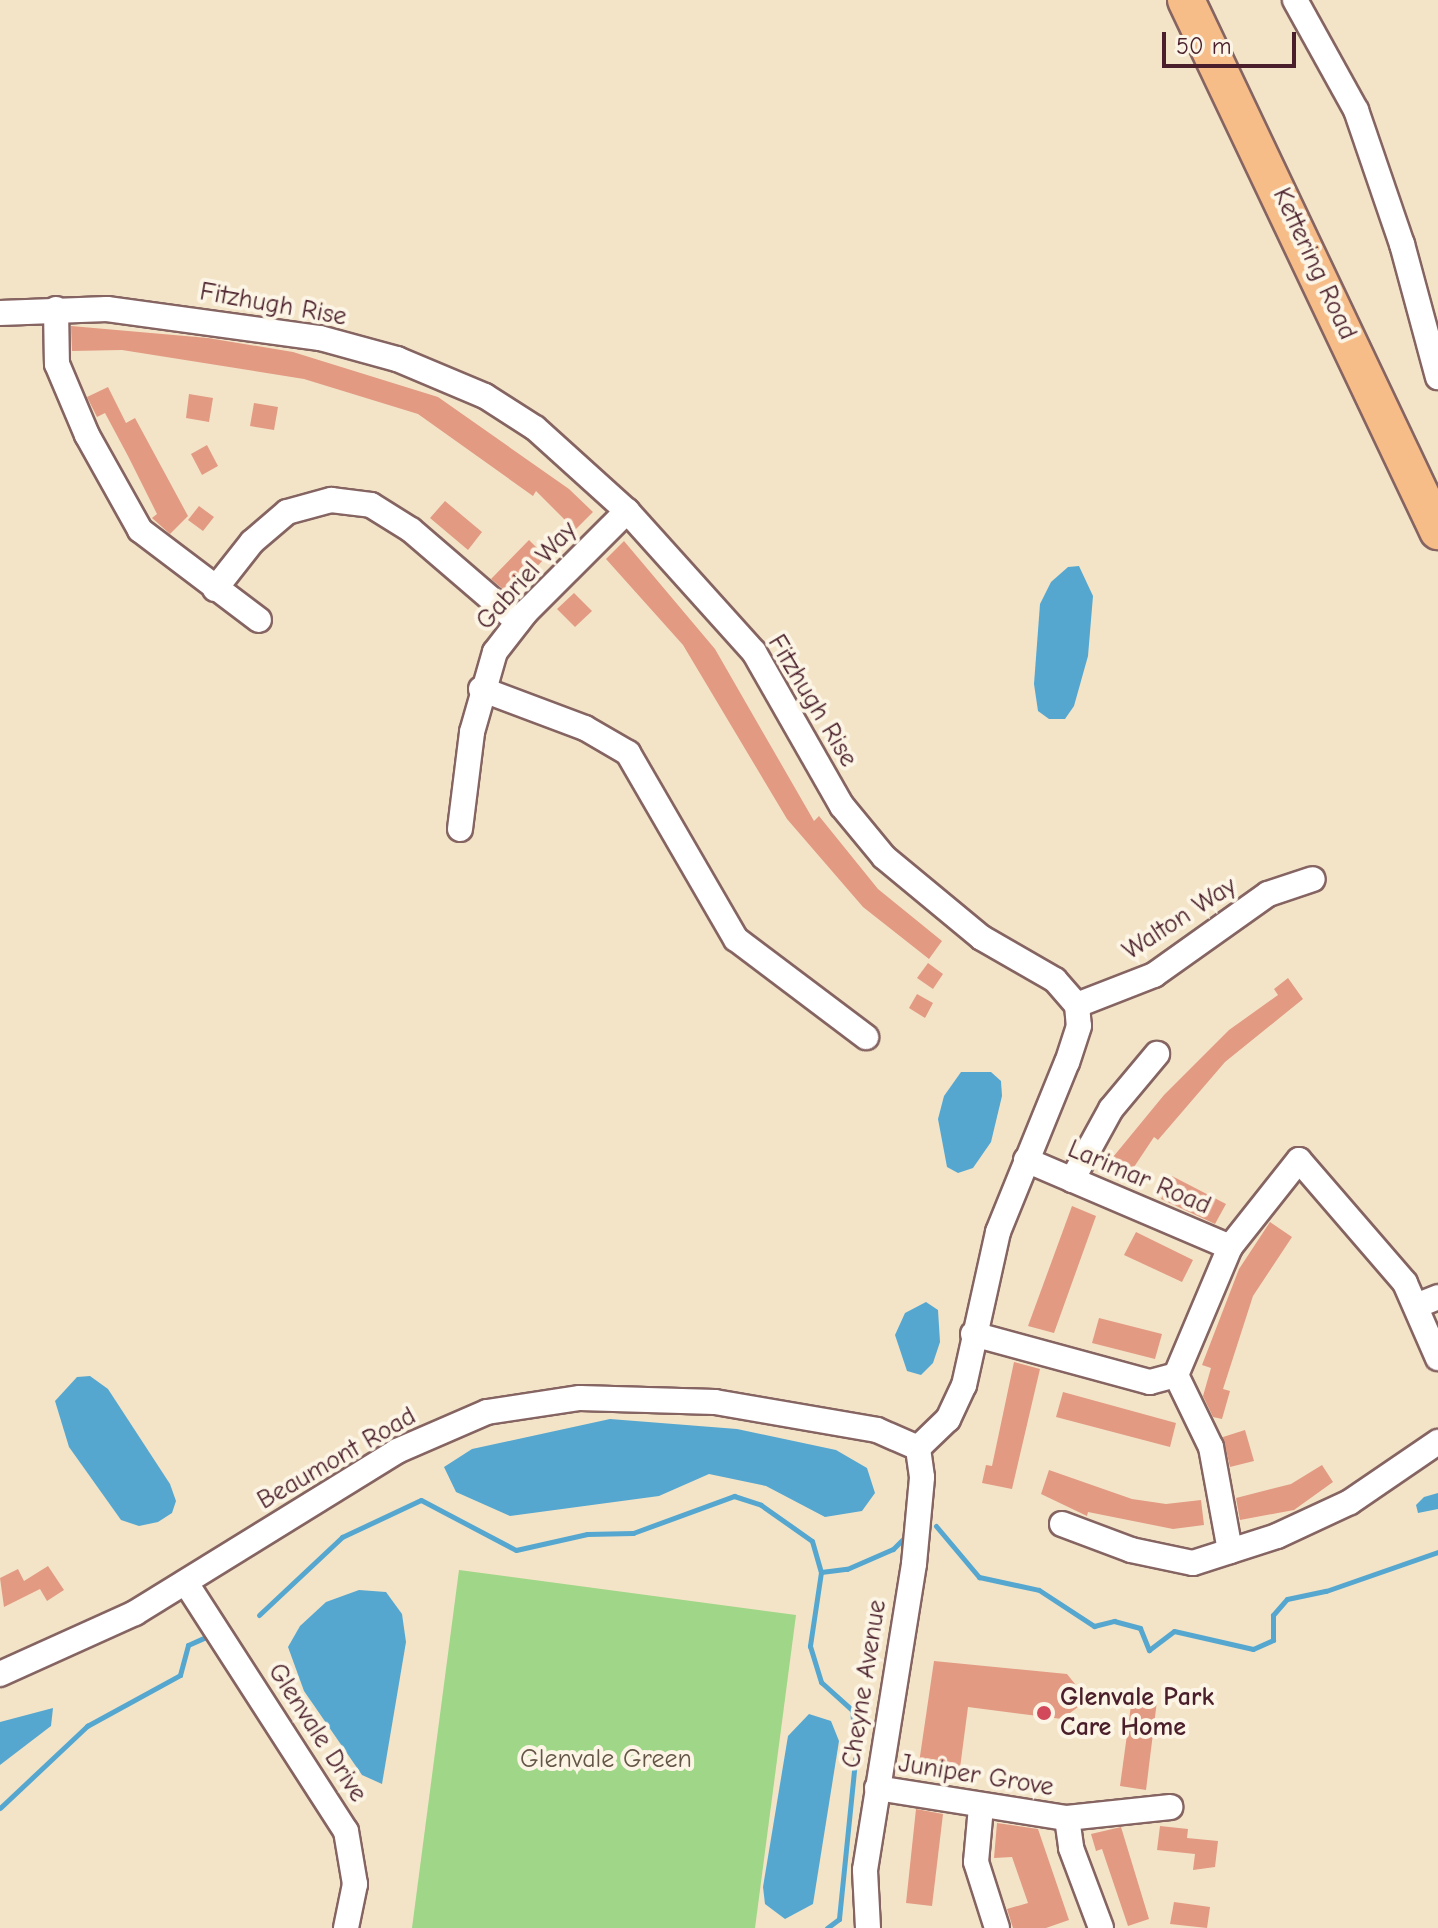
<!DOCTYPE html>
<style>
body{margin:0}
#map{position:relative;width:1438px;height:1928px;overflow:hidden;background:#f3e4c8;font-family:"Comic Neue",sans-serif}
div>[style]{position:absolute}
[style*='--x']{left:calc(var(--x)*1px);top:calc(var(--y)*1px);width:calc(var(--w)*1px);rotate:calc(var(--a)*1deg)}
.green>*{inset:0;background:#9fd687}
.water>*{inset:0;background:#55a7d0}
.stream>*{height:5px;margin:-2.5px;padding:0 2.5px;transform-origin:2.5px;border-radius:2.5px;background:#55a7d0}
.building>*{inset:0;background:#e29a83}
.roads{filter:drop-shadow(2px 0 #856462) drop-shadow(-2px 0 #856462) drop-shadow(0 2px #856462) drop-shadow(0 -2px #856462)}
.minor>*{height:24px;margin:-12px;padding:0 12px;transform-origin:12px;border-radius:12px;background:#fff}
.highway>*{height:36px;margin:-18px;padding:0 18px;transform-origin:18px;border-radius:18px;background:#f7bd88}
.dots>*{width:22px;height:22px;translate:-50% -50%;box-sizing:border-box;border:4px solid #fcf5e5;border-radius:50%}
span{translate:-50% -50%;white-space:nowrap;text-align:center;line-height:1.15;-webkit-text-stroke:8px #fcf5e5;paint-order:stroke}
.street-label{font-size:26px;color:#4a1f2b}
.poi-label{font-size:26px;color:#4a1f2b;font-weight:700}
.left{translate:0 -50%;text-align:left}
.park-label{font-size:26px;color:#645647}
.scale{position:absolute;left:1162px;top:32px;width:134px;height:36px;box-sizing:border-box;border:4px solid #4a1f2b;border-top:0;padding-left:10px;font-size:24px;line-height:28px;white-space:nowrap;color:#4a1f2b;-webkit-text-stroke:6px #fcf5e5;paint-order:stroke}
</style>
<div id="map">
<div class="green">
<div style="clip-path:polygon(459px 1570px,796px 1615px,755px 1928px,412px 1928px)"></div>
</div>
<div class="water">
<div style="clip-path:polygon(1079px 566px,1093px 596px,1088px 656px,1074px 706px,1065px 719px,1049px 719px,1038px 711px,1034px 684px,1040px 604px,1051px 582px,1068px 567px)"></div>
<div style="clip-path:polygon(961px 1072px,991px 1072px,1001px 1081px,1002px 1096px,991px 1142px,973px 1168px,958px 1173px,947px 1167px,938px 1119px,944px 1096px)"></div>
<div style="clip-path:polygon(926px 1302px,938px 1310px,940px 1342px,933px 1363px,921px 1375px,907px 1371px,895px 1335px,905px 1313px)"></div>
<div style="clip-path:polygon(90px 1376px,108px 1389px,170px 1484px,176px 1501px,172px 1513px,158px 1522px,139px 1526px,121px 1520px,69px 1447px,55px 1401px,77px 1377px)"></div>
<div style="clip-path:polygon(610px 1419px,737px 1429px,836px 1450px,867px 1468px,875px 1493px,862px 1511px,825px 1517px,766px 1486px,709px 1474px,659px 1496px,510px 1516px,456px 1492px,444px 1467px,472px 1449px)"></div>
<div style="clip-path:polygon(1438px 1493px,1438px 1509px,1418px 1513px,1416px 1505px,1424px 1497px)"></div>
<div style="clip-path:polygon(359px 1590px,386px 1592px,402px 1614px,406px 1642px,382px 1784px,362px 1775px,304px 1691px,288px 1647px,300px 1626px,326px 1602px)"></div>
<div style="clip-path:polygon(53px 1708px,51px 1726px,0 1765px,0 1722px)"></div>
<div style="clip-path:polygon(809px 1714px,831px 1721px,839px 1741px,813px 1904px,785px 1919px,765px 1904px,763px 1887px,788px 1736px)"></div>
</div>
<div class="stream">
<div style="--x:936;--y:1526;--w:67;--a:49.9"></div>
<div style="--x:979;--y:1577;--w:61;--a:12.2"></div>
<div style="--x:1039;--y:1590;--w:66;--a:33.2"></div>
<div style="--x:1094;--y:1626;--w:21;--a:-14"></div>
<div style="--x:1114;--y:1621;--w:27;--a:15"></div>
<div style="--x:1140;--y:1628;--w:24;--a:68"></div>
<div style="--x:1149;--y:1650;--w:31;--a:-37"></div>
<div style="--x:1174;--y:1631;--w:81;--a:12.8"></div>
<div style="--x:1253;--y:1649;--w:22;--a:-24"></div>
<div style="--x:1273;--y:1640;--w:25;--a:-90"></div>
<div style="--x:1273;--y:1615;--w:21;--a:-49"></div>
<div style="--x:1287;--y:1599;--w:40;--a:-12"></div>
<div style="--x:1326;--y:1591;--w:119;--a:-19.2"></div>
<div style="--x:821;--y:1572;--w:26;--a:-7"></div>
<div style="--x:847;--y:1569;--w:50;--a:-23.5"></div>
<div style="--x:893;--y:1549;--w:23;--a:-45"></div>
<div style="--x:259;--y:1615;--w:114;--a:-43.2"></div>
<div style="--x:342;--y:1537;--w:87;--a:-25.1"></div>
<div style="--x:421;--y:1500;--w:107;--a:27.8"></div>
<div style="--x:516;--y:1550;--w:73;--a:-12.7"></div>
<div style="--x:587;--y:1534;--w:46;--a:-1.2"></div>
<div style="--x:633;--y:1533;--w:108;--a:-20.1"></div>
<div style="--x:734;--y:1496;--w:28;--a:18"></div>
<div style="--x:761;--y:1505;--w:62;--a:35.2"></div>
<div style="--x:812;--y:1541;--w:32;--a:74"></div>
<div style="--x:821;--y:1572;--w:75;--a:98.5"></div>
<div style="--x:810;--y:1646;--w:38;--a:73"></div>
<div style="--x:821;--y:1682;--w:42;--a:42.1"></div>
<div style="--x:852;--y:1710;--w:41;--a:84.4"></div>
<div style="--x:856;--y:1751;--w:169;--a:95.8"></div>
<div style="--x:839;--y:1919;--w:15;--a:143"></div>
<div style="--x:0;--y:1808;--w:120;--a:-43.3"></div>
<div style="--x:87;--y:1726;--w:106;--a:-28.7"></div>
<div style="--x:180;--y:1675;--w:31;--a:-75"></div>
<div style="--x:188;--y:1645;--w:20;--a:-24"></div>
</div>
<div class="building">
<div style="clip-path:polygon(71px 326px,208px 338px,293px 352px,438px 397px,569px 489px,593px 512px,575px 530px,536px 491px,533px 496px,418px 414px,304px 379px,122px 350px,72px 351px)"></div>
<div style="clip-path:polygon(108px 387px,126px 423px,135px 418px,188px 516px,170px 534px,152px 518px,157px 514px,128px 456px,105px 413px,97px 417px,87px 397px)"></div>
<div style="clip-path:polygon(189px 394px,213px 398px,209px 422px,186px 418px)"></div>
<div style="clip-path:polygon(254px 403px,278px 407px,274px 430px,250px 426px)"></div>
<div style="clip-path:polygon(207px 445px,218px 466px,202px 475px,191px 454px)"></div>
<div style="clip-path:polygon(445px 501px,482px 532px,468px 550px,430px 518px)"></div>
<div style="clip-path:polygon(199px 506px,214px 517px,203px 531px,188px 520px)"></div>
<div style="clip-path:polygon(529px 540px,546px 557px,510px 595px,491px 579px)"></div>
<div style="clip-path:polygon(624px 541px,715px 649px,814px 821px,819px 816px,878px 889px,942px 941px,929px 959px,863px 907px,787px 819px,683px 645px,606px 559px)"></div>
<div style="clip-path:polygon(574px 593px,592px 611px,575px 627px,557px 609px)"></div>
<div style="clip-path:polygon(928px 963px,943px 974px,933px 989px,917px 978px)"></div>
<div style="clip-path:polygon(1288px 978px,1303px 999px,1225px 1062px,1158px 1140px,1154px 1137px,1126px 1179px,1104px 1168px,1164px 1095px,1229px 1030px,1278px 995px,1274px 989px)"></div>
<div style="clip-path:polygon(917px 994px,933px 1003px,925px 1018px,909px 1008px)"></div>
<div style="clip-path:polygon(1172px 1176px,1226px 1204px,1215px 1224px,1161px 1199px)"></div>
<div style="clip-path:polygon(1072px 1206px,1096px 1216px,1054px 1333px,1028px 1326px)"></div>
<div style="clip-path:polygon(1270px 1222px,1292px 1237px,1253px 1296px,1223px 1389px,1230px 1391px,1222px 1419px,1213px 1417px,1203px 1396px,1211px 1368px,1202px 1365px,1239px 1269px)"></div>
<div style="clip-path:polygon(1136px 1232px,1193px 1260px,1182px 1282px,1124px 1255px)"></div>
<div style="clip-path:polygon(1099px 1318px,1162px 1334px,1155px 1359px,1092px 1343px)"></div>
<div style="clip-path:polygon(1014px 1362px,1040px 1369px,1012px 1489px,982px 1483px,986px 1465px,992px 1466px)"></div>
<div style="clip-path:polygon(1063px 1392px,1176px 1423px,1170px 1447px,1056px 1417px)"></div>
<div style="clip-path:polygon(1245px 1430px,1254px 1461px,1230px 1467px,1223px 1437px)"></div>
<div style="clip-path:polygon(1322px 1465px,1333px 1482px,1294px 1510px,1240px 1520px,1236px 1498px,1291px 1484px)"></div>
<div style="clip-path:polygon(1049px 1470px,1132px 1499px,1166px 1504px,1201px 1500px,1204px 1525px,1173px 1529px,1088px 1512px,1087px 1516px,1041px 1494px)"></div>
<div style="clip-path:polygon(48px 1566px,64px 1590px,47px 1601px,40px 1589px,4px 1607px,0 1578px,18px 1569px,24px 1581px)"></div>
<div style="clip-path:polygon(934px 1661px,1067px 1674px,1079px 1689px,1078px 1707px,1062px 1719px,968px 1707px,960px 1768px,919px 1763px)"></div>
<div style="clip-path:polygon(1132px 1698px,1157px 1701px,1146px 1790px,1120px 1786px)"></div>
<div style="clip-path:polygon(916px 1809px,943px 1814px,932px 1906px,906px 1903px)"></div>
<div style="clip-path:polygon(997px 1823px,1038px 1829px,1069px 1920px,1046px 1928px,1013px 1928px,1007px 1909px,1028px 1903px,1012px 1857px,994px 1858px)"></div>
<div style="clip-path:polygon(1160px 1826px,1188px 1829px,1187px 1838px,1218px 1841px,1215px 1867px,1193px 1870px,1195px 1854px,1157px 1850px)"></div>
<div style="clip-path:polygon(1121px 1827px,1149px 1919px,1128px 1926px,1102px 1849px,1096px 1851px,1091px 1834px)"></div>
<div style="clip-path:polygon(1174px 1902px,1210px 1907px,1207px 1928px,1170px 1924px)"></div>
</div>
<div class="roads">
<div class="minor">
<div style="--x:1295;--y:0;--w:126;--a:61"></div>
<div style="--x:1356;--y:110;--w:142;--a:71.1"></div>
<div style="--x:1402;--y:244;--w:138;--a:74.9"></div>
<div style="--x:56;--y:309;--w:55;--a:89"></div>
<div style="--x:57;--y:364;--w:77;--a:67.1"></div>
<div style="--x:87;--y:435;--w:109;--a:60.8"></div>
<div style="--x:140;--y:530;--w:149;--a:37.1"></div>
<div style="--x:0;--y:313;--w:107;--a:-2.1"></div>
<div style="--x:107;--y:309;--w:215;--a:7.8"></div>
<div style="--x:320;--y:338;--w:80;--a:15.3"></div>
<div style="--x:397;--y:359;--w:95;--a:22.8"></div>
<div style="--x:485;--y:396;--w:59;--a:32.6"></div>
<div style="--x:535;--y:428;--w:124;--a:42.1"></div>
<div style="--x:627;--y:511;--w:190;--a:48"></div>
<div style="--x:754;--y:652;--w:177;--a:60.3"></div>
<div style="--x:842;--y:806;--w:66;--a:50.5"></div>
<div style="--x:884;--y:857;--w:127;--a:39.6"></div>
<div style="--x:982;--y:938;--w:84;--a:29.9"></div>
<div style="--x:1055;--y:980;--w:33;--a:49"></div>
<div style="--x:1077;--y:1005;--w:21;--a:85"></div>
<div style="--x:1079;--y:1026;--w:38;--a:108"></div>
<div style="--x:1067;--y:1062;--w:183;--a:112.1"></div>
<div style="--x:998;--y:1232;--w:157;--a:102.5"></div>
<div style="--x:964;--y:1385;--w:38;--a:115"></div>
<div style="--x:948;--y:1419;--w:42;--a:136"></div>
<div style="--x:215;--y:589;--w:60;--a:-51.8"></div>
<div style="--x:252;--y:542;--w:46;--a:-40.6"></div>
<div style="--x:287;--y:512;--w:46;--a:-15.3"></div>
<div style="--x:331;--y:500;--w:40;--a:7.1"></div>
<div style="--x:371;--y:505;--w:47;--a:32"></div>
<div style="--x:411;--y:530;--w:141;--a:40.7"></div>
<div style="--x:481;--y:689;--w:111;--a:20.6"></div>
<div style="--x:585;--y:728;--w:50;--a:30.2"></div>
<div style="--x:628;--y:753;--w:215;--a:59.9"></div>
<div style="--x:736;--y:939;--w:163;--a:37"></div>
<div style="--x:460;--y:829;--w:98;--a:-82.9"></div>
<div style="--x:472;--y:732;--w:83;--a:-74"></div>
<div style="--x:495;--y:652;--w:51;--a:-52.2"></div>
<div style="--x:526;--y:612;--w:143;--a:-45"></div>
<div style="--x:1077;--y:1005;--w:83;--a:-21.3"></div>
<div style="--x:1154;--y:975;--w:140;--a:-35.4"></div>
<div style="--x:1268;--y:894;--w:47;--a:-18.4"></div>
<div style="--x:1026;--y:1160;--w:222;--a:23.1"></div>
<div style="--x:1072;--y:1180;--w:81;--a:-61.2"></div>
<div style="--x:1111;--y:1109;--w:72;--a:-50.1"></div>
<div style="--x:1416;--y:1306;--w:24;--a:-22"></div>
<div style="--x:973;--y:1334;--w:183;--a:15.2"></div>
<div style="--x:1150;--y:1382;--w:27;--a:-15"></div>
<div style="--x:1176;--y:1375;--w:139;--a:-67.1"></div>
<div style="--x:1230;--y:1247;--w:111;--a:-51.6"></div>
<div style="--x:1299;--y:1160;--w:162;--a:49.2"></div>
<div style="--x:1405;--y:1283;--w:82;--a:66.3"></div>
<div style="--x:1176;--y:1375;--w:80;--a:64.1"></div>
<div style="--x:1211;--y:1447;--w:106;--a:79.6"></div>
<div style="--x:1062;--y:1524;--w:74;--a:20.6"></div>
<div style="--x:1131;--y:1550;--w:63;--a:11.8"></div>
<div style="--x:1193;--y:1563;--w:88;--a:-17.8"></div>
<div style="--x:1277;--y:1536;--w:81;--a:-25"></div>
<div style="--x:1350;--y:1502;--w:107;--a:-34.3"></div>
<div style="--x:186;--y:1583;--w:295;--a:57.2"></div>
<div style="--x:346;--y:1831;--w:54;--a:80.4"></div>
<div style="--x:355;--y:1884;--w:45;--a:101.6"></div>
<div style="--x:0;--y:1674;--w:148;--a:-24.3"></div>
<div style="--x:135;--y:1613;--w:308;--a:-31.7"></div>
<div style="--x:397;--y:1451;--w:98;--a:-23.4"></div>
<div style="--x:487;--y:1412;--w:94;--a:-8.6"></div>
<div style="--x:580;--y:1398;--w:135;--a:1.7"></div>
<div style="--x:715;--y:1402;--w:164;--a:9.8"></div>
<div style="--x:877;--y:1430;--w:45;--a:23.7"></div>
<div style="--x:877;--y:1788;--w:192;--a:9"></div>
<div style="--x:1067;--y:1818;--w:104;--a:-6.1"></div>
<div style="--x:981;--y:1807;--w:55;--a:95.2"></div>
<div style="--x:976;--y:1862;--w:69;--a:72.3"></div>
<div style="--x:1067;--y:1818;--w:30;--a:82"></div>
<div style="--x:1071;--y:1848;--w:85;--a:69.4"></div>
<div style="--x:868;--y:1928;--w:58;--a:-93"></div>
<div style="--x:865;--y:1870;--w:310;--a:-80.9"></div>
<div style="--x:914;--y:1564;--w:87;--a:-84.7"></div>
<div style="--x:922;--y:1477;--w:29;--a:-98"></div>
</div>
<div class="highway">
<div style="--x:1186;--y:0;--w:588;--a:64.61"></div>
</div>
</div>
<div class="dots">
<div style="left:1044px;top:1713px;background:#d1495b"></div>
</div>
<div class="street-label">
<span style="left:1314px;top:264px;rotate:65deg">Kettering Road</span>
<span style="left:273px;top:305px;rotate:10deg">Fitzhugh Rise</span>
<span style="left:527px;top:576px;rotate:-48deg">Gabriel Way</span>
<span style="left:812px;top:701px;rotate:59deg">Fitzhugh Rise</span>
<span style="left:1180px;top:919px;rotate:-33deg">Walton Way</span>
<span style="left:1139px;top:1178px;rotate:23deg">Larimar Road</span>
<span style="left:337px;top:1459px;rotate:-30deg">Beaumont Road</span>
<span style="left:865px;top:1684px;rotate:-81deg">Cheyne Avenue</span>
<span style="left:317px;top:1733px;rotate:57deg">Glenvale Drive</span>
<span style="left:976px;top:1776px;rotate:9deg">Juniper Grove</span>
</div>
<div class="poi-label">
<span class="left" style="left:1060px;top:1713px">Glenvale Park<br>Care Home</span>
</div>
<div class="park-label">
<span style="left:606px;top:1760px">Glenvale Green</span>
</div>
<div class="scale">50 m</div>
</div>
